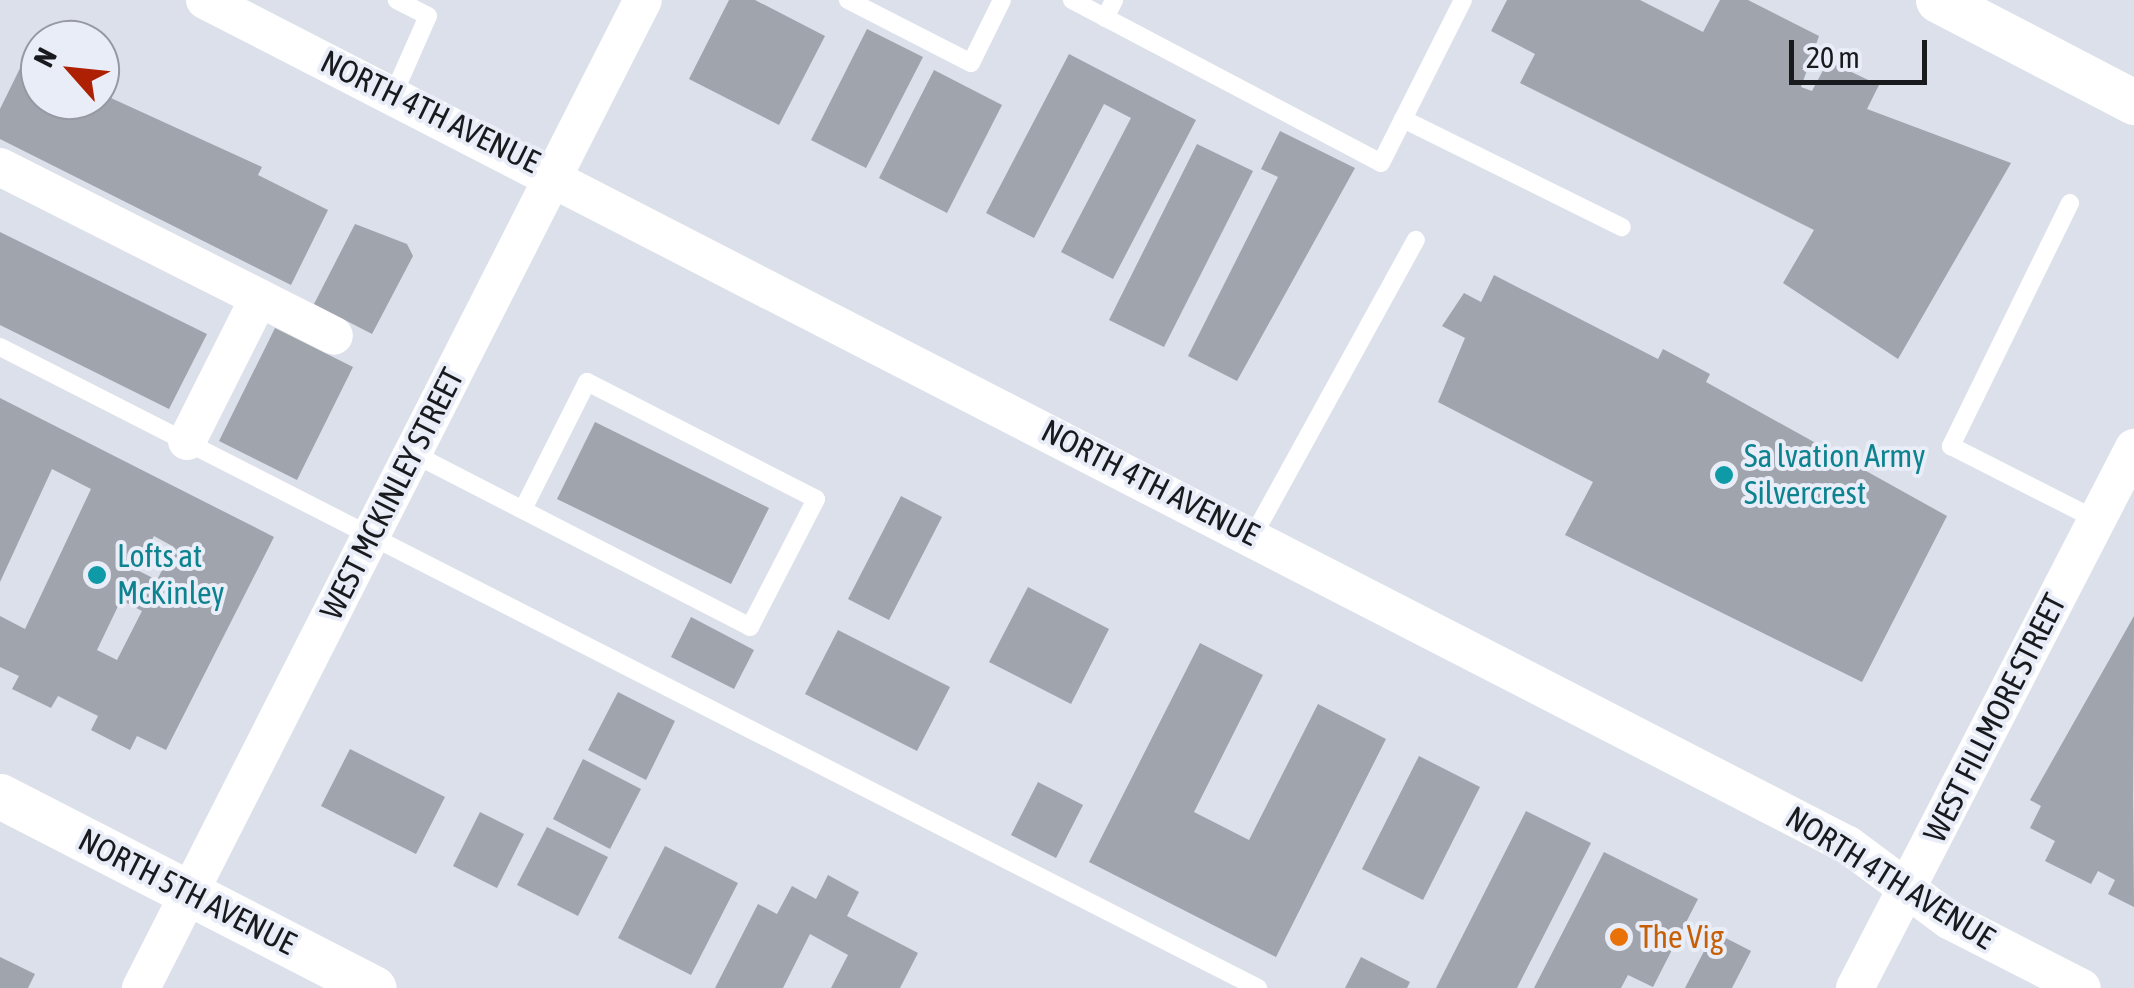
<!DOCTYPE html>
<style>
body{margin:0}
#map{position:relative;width:2134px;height:988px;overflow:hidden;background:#dbe0ea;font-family:"Asap Condensed",sans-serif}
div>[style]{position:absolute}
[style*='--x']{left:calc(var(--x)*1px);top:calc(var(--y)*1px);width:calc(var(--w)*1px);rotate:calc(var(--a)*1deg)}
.building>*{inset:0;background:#9fa4ad}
.service>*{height:18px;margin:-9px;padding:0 9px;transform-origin:9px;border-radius:9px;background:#fff}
.minor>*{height:38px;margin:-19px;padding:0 19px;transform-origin:19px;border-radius:19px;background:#fff}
.tertiary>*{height:45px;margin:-22.5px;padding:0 22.5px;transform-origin:22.5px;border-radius:22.5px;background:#fff}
.dots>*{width:28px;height:28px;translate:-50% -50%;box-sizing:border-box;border:5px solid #e9edf8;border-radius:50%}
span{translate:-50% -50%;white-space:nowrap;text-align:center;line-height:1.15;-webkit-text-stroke:8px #e9edf8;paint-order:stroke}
.street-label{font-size:32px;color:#191a1e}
.culture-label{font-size:32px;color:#0d838f}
.left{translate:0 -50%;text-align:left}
.food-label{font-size:32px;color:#c56008}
.north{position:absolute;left:20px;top:20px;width:100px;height:100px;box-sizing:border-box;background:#e9edf8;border:2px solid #9699a1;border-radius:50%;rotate:297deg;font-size:28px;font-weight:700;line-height:40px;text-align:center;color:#191a1e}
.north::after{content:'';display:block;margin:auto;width:35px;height:45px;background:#ae2004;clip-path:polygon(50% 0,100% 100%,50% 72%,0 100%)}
.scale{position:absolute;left:1789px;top:40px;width:138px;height:45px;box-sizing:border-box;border:5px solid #191a1e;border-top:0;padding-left:12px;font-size:30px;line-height:35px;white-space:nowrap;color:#191a1e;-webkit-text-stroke:8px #e9edf8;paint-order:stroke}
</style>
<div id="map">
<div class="building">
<div style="clip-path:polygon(729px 0,755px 0,825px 36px,779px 125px,689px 79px)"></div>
<div style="clip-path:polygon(1507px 0,1640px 0,1703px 32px,1720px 0,1748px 0,1819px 36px,1801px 87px,1812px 91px,1828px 61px,1879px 85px,1867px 109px,2011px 163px,1898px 359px,1783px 283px,1814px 230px,1520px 83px,1535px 54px,1491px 31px)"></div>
<div style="clip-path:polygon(867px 29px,923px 57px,866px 168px,811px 140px)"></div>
<div style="clip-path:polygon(1069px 54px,1196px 120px,1113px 279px,1061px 252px,1131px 118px,1104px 104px,1034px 238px,986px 213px)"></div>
<div style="clip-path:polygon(26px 56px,40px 63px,40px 100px,100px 100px,100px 93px,262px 167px,258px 175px,328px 210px,291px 285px,0 139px,0 109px)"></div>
<div style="clip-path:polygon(934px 70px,1002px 105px,947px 213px,879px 178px)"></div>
<div style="clip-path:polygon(1280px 131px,1355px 168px,1237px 381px,1188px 356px,1278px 177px,1261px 169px)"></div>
<div style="clip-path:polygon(1197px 144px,1253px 171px,1164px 347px,1109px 320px)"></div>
<div style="clip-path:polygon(355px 224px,407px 244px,413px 256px,372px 334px,314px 304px)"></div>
<div style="clip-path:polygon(0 232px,207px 334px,169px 409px,0 325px)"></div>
<div style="clip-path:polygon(1494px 275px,1658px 359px,1663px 349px,1710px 374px,1706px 382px,1947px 516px,1862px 682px,1565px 535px,1593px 482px,1438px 402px,1465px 338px,1442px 326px,1464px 293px,1481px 302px)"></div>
<div style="clip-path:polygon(275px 328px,353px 367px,297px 480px,219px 441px)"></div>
<div style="clip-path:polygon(evenodd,0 398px,274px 537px,166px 750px,137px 736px,130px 750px,91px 730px,98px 716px,58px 696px,51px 708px,12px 689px,19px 676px,0 667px,0 616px,25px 629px,91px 489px,52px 469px,0 582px,0 398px,154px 536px,174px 547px,157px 580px,137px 570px,154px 536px,0 398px,121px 600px,142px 611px,117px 660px,97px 650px,121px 600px)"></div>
<div style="clip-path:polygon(595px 422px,769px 508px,731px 584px,557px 499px)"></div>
<div style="clip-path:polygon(901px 496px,942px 517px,889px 620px,848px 599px)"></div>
<div style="clip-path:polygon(1028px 587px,1109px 629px,1071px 704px,989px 662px)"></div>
<div style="clip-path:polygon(2134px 616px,2133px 800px,2134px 907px,2108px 894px,2115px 880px,2098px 871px,2091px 884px,2045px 861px,2055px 841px,2030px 828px,2041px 806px,2030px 800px)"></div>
<div style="clip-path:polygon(691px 617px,754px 650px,734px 689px,671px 657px)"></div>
<div style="clip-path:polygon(838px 630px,950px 687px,917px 751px,805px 694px)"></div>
<div style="clip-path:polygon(1200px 643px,1263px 675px,1194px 812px,1249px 840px,1318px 704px,1386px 739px,1276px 957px,1089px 862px)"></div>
<div style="clip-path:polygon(618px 692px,675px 721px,646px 780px,588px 750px)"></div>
<div style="clip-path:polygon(350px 749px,445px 797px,416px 854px,321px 806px)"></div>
<div style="clip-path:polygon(1419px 756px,1480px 787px,1423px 900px,1362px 869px)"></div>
<div style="clip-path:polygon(583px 759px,641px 789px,610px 849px,553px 819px)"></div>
<div style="clip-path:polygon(1038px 782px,1083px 805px,1056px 858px,1011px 835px)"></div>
<div style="clip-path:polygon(1526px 811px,1591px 843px,1517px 988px,1436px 988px)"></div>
<div style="clip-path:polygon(480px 812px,524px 834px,497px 888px,453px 866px)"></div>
<div style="clip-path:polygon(547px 827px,608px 857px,578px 916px,517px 885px)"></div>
<div style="clip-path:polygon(665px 846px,738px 883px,691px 975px,618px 938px)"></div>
<div style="clip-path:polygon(1604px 852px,1698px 899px,1653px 987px,1628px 975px,1621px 988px,1534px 988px)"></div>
<div style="clip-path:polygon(828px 875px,859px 892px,847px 916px,918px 953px,900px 988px,831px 988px,848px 955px,810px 934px,783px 988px,715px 988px,758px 904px,777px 914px,792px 886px,816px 899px)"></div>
<div style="clip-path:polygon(1714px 932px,1751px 951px,1732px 988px,1685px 988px)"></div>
<div style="clip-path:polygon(0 957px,35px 974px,28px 988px,0 988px)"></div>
<div style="clip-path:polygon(1361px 957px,1410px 982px,1407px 988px,1345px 988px)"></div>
</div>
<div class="service">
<div style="--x:848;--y:0;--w:138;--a:27.1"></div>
<div style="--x:971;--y:63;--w:70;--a:-63.8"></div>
<div style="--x:1072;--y:0;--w:349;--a:27.8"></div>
<div style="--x:1381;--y:163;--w:182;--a:-63.3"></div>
<div style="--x:1105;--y:18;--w:20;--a:-63"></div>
<div style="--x:394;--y:93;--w:84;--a:-66.2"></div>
<div style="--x:428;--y:16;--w:35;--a:-153"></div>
<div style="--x:1403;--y:119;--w:244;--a:26.3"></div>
<div style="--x:2070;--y:203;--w:271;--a:116.1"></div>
<div style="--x:1951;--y:446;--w:164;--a:26.9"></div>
<div style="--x:0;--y:347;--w:1412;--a:27"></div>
<div style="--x:412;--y:453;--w:380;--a:27.2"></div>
<div style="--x:750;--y:627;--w:144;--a:-62.7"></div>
<div style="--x:816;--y:499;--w:257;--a:-152.9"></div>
<div style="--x:587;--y:382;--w:142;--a:116.7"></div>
<div style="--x:1253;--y:536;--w:338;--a:-61.2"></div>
</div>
<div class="minor">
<div style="--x:205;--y:0;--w:1848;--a:27.22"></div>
<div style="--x:1848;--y:845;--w:126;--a:36.6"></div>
<div style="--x:1949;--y:920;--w:149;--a:27.1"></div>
<div style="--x:0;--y:167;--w:374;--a:26.8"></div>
<div style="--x:187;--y:441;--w:160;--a:-63.3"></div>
<div style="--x:141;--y:988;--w:1108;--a:-63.07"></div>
<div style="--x:1855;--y:988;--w:608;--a:-62.68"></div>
</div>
<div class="tertiary">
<div style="--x:1938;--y:0;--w:221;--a:27.5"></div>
<div style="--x:0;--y:796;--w:420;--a:27.2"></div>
</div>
<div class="dots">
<div style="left:1724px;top:475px;background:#0f9aa8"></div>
<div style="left:97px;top:575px;background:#0f9aa8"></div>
<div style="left:1619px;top:937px;background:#e8710a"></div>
</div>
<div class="street-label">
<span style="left:430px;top:112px;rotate:26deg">NORTH 4TH AVENUE</span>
<span style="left:1150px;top:483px;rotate:27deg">NORTH 4TH AVENUE</span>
<span style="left:392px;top:494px;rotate:-63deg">WEST MCKINLEY STREET</span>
<span style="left:1995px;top:718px;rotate:-63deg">WEST FILLMORE STREET</span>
<span style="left:1890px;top:878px;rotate:32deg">NORTH 4TH AVENUE</span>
<span style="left:187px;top:892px;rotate:27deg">NORTH 5TH AVENUE</span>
</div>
<div class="culture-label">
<span class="left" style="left:1744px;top:475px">Sa lvation Army<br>Silvercrest</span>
<span class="left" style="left:117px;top:575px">Lofts at<br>McKinley</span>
</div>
<div class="food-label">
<span class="left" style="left:1639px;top:937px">The Vig</span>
</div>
<div class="north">N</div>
<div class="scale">20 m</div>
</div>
